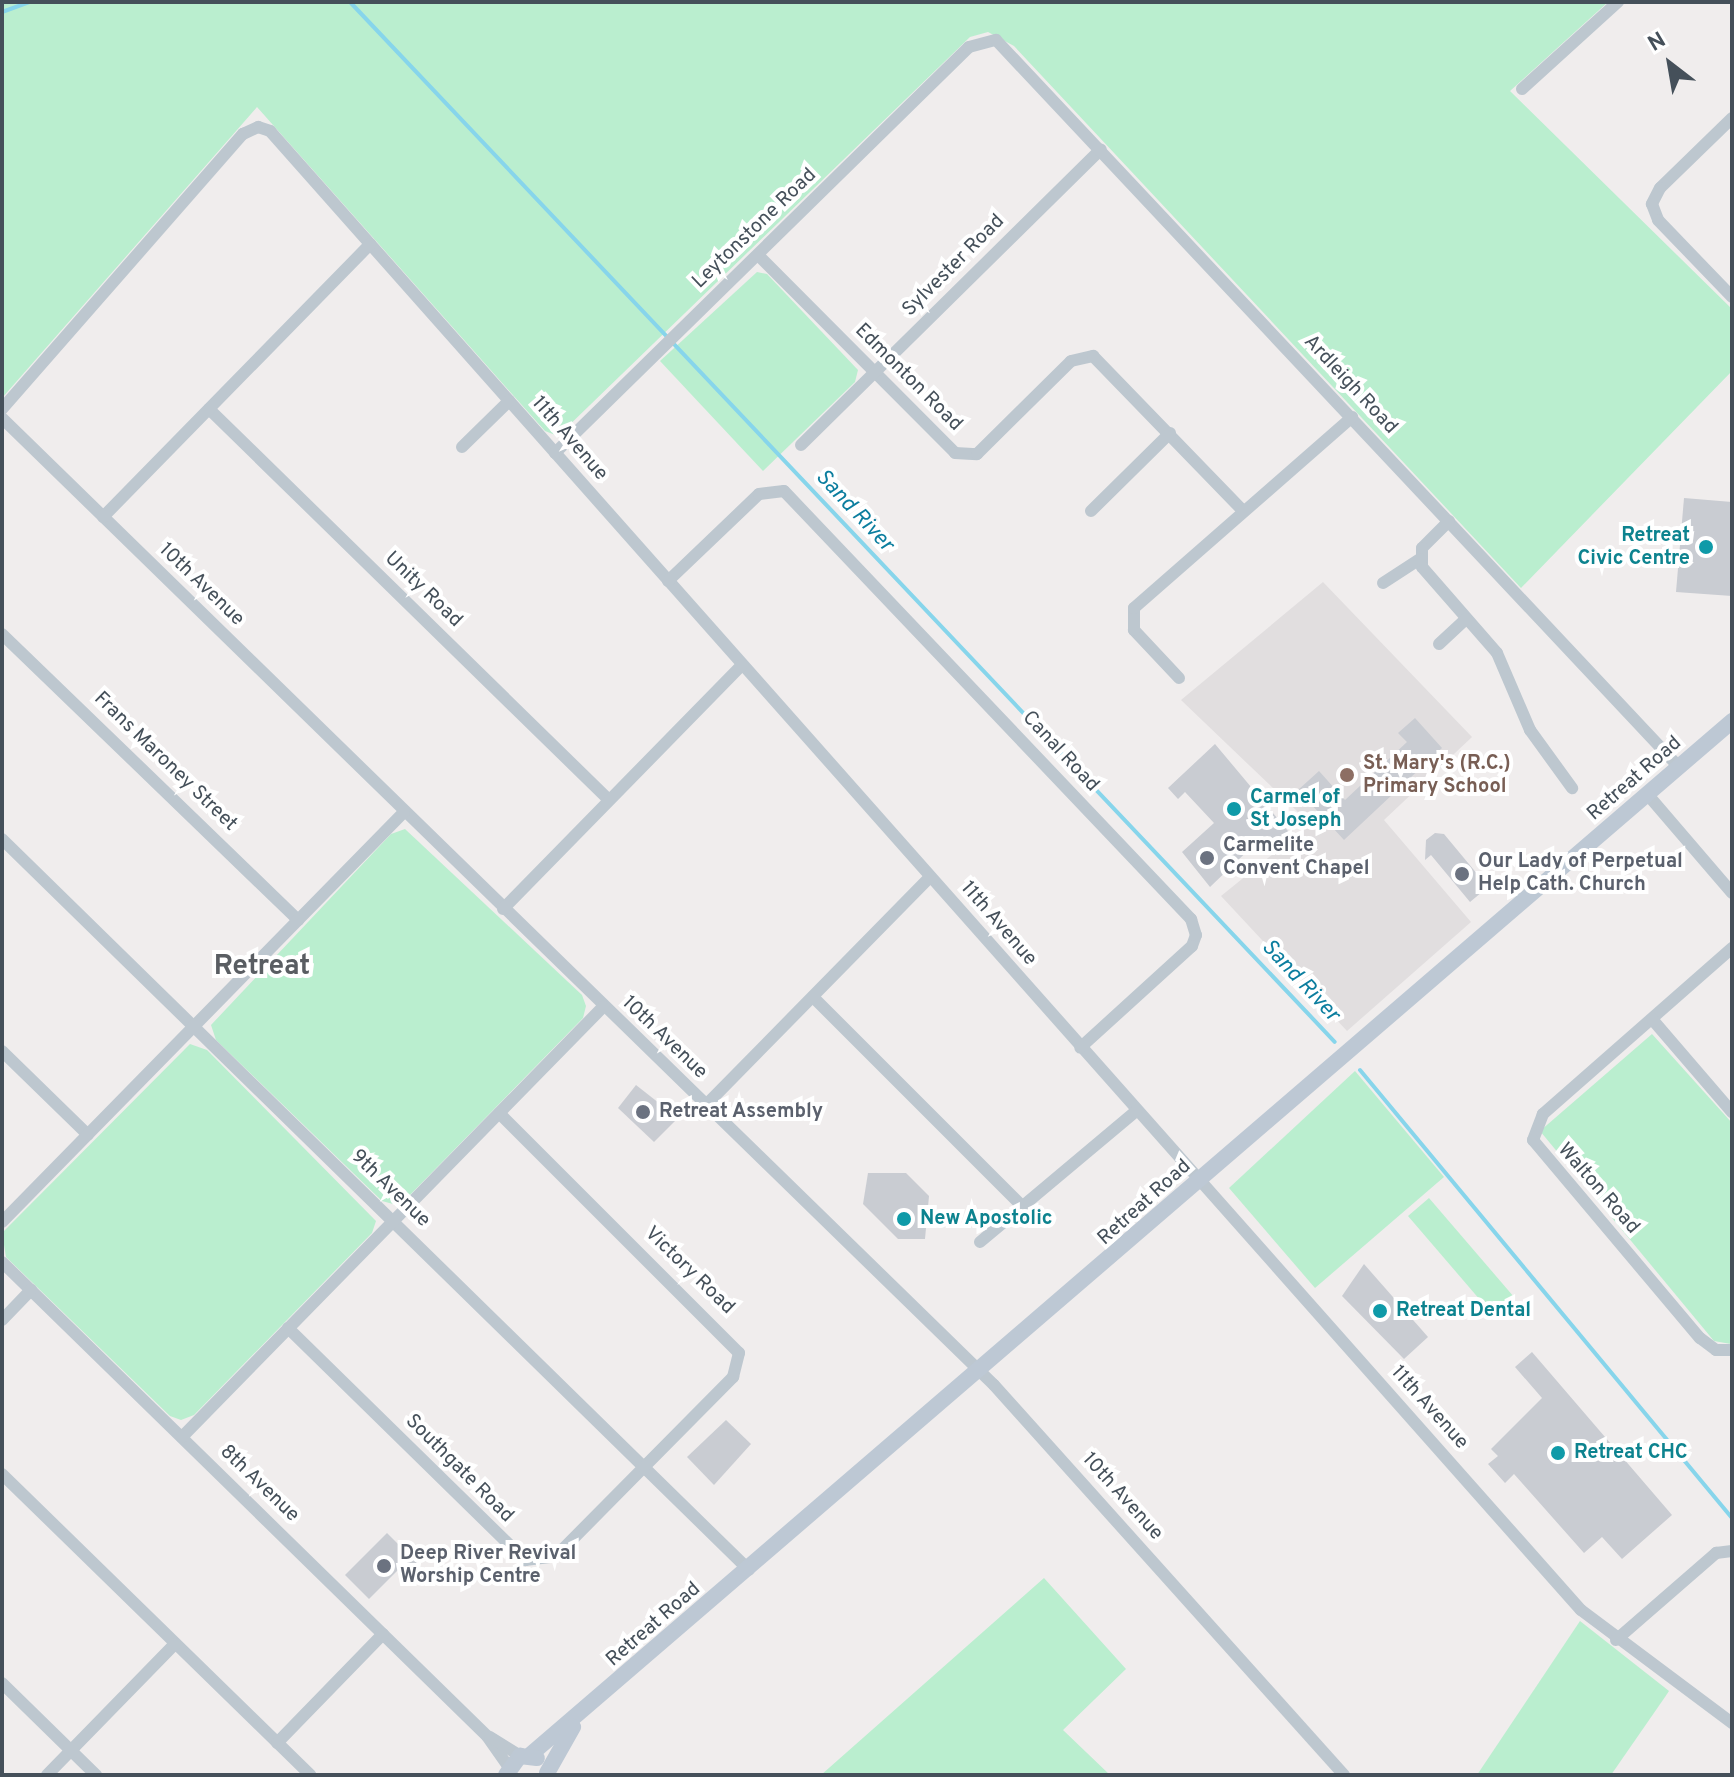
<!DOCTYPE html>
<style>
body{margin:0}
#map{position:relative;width:1734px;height:1777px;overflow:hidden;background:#f0eded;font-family:Overpass,sans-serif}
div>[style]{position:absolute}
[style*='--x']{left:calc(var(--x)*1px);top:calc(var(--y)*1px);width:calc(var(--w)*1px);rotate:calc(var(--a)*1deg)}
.education>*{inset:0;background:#e1dedf}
.green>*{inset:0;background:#baeecf}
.stream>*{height:4px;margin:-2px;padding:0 2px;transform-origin:2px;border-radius:2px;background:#87d5eb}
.building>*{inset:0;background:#c9ccd2}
.minor>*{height:12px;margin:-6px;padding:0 6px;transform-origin:6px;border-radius:6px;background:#bdc7cf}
.secondary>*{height:16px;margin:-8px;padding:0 8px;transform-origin:8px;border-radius:8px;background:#bdc8d4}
.dots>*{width:22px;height:22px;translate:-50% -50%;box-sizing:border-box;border:4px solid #fff;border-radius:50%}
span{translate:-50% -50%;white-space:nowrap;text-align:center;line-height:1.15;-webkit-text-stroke:8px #fff;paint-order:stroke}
.street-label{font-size:20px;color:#45505a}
.culture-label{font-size:20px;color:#0d838f;font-weight:700}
.right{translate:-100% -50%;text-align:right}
.left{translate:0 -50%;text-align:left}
.education-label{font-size:20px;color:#785e54;font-weight:700}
.worship-label{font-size:20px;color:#5b616d;font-weight:700}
.water-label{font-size:22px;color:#0c7e9f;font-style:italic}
.district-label{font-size:28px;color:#595d62;font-weight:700}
.frame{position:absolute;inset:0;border:4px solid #45505a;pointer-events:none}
.north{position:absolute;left:1630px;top:24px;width:80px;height:80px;-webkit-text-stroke:6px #fff;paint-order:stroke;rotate:329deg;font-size:22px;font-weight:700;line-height:32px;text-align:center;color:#45505a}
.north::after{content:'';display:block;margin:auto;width:28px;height:36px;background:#45505a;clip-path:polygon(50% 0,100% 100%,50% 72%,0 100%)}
</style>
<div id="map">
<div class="education">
<div style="clip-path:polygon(1323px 582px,1472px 737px,1384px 820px,1471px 922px,1347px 1031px,1221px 896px,1304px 829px,1293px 816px,1298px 812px,1181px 700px)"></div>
</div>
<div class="green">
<div style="clip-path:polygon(2px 2px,1608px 2px,1510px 91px,1732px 309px,1732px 371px,1521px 588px,1014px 46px,988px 32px,970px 37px,558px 436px,545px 431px,257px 107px,2px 398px)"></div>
<div style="clip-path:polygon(757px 272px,767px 274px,858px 370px,855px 382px,763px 471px,660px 361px)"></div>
<div style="clip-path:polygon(405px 829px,582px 995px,586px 1006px,583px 1018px,406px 1199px,393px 1204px,382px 1201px,216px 1040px,211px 1025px,391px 834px)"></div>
<div style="clip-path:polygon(1652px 1034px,1732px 1123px,1731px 1344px,1714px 1341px,1540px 1131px)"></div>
<div style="clip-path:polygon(190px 1044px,207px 1050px,376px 1221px,372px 1233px,194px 1415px,181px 1420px,170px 1416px,6px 1257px,2px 1233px)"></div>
<div style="clip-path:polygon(1355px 1071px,1444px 1177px,1315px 1288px,1229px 1188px)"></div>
<div style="clip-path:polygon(1429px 1198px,1514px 1297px,1493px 1315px,1408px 1216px)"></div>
<div style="clip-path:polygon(1044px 1578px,1126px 1669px,1063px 1730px,1110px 1775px,821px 1775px)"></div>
<div style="clip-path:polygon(1580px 1621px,1669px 1691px,1665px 1697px,1611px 1775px,1477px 1775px)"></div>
</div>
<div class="stream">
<div style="--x:350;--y:2;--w:1432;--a:46.56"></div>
<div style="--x:2;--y:12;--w:29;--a:-20"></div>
<div style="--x:1360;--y:1070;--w:582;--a:50.3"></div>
</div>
<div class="building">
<div style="clip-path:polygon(1684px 498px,1732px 502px,1732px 596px,1676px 592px)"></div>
<div style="clip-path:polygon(1415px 718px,1442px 748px,1344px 840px,1298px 790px,1319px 771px,1345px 800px,1407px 742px,1398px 733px)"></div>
<div style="clip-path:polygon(1215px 744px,1293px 837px,1275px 855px,1260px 839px,1210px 887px,1182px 852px,1214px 823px,1185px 792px,1178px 799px,1168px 788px)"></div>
<div style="clip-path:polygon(1435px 833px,1444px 834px,1488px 887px,1470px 902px,1431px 855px,1425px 860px,1426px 840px)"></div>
<div style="clip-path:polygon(636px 1085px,678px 1118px,654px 1142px,618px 1108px)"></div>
<div style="clip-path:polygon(868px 1173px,906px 1173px,929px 1196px,925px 1239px,898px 1239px,863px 1204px)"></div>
<div style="clip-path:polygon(1364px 1264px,1428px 1337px,1404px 1359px,1342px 1296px)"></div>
<div style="clip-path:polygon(1532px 1352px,1672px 1515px,1622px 1559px,1602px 1537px,1584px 1553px,1514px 1474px,1505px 1483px,1488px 1464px,1498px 1456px,1491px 1449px,1542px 1398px,1515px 1367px)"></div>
<div style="clip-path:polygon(726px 1420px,751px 1444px,714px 1485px,687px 1457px)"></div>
<div style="clip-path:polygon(387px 1533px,417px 1563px,404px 1576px,398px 1570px,369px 1599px,345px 1575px)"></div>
</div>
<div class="minor">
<div style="--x:1522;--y:89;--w:130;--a:-42.2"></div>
<div style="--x:1732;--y:118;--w:100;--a:135.8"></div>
<div style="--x:1660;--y:188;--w:18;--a:117"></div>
<div style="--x:1652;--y:204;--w:17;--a:69"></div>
<div style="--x:1658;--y:220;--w:107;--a:46.1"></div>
<div style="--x:758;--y:255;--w:279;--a:45.1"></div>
<div style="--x:955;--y:453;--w:22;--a:3"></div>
<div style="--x:977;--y:454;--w:132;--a:-44.7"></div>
<div style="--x:1071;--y:361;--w:23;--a:-13"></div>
<div style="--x:1093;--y:356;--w:216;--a:45.9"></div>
<div style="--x:2;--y:409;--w:366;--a:-48.8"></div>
<div style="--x:243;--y:134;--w:17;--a:-25"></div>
<div style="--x:258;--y:127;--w:13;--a:18"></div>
<div style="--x:270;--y:131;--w:1976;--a:48.45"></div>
<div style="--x:1581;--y:1610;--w:189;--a:36.8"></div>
<div style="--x:209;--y:409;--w:559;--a:44.35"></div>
<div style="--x:2;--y:418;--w:1385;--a:44.27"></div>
<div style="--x:994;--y:1385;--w:524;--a:48.09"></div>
<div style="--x:801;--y:445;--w:421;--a:-44.6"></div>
<div style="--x:462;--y:447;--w:66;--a:-44.4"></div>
<div style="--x:555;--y:453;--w:580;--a:-44.44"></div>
<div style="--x:969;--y:47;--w:28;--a:-15"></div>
<div style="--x:996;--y:40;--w:998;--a:46.79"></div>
<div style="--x:1091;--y:511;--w:111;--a:-44.6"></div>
<div style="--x:103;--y:517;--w:382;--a:-45.6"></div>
<div style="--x:1449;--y:521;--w:38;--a:135"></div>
<div style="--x:1422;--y:548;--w:19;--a:90"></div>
<div style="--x:1422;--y:567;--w:114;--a:48.9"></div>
<div style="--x:1497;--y:653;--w:84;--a:66.8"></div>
<div style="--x:1530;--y:730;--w:72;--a:54.1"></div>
<div style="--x:668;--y:581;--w:126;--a:-43.7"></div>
<div style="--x:759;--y:494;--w:25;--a:-7"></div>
<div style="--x:784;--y:491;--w:591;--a:46.44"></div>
<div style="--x:1191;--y:919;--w:17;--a:73"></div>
<div style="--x:1196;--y:935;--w:12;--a:110"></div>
<div style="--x:1192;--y:946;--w:151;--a:137.7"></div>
<div style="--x:1383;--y:583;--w:44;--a:-33"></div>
<div style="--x:2;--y:634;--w:412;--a:44"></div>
<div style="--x:1439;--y:644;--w:37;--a:-43"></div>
<div style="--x:1179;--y:678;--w:66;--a:-133.2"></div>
<div style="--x:1134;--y:630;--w:22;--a:-90"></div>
<div style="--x:1134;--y:608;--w:290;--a:-41.2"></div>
<div style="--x:1648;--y:795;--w:129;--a:49.4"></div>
<div style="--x:2;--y:839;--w:1045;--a:44.38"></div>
<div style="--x:503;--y:909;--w:342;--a:-45.6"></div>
<div style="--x:1732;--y:948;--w:252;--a:138.7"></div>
<div style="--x:1543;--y:1114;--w:28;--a:111"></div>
<div style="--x:1533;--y:1140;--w:259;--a:49.9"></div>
<div style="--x:1700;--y:1338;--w:20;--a:37"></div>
<div style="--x:1716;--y:1350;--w:16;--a:0"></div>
<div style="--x:813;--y:997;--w:296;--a:45"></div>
<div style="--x:1652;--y:1019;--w:123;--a:49.3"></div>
<div style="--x:2;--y:1051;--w:120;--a:44.3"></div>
<div style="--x:705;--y:1106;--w:321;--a:-45.5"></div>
<div style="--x:2;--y:1222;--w:574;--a:-45.56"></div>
<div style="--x:980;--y:1242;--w:204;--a:-40"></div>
<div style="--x:2;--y:1262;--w:678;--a:44.34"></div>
<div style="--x:487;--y:1736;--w:37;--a:55"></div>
<div style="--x:2;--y:1320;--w:42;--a:-46"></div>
<div style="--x:288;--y:1328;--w:332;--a:44.4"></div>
<div style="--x:525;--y:1560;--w:31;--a:-7"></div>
<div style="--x:556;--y:1556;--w:125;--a:-45.3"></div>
<div style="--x:644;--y:1467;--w:127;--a:-45.3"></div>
<div style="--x:733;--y:1377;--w:25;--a:-76"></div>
<div style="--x:739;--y:1353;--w:339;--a:-135"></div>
<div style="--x:182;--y:1437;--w:602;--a:-45.61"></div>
<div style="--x:2;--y:1474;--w:431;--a:44.3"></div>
<div style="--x:1616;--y:1640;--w:133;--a:-41"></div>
<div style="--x:1716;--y:1553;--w:16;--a:-7"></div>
<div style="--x:2;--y:1683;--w:132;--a:44.4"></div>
<div style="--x:490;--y:1737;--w:36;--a:32"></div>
<div style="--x:277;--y:1743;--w:152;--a:-45.8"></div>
<div style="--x:47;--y:1775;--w:183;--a:-45.7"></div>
</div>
<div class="secondary">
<div style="--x:530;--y:1755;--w:1586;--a:-40.7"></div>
<div style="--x:547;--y:1773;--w:53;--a:-60.5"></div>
<div style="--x:506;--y:1775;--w:24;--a:-54"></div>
<div style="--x:520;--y:1756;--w:17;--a:7"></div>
</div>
<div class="dots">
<div style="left:1706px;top:547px;background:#0f9aa8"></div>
<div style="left:1347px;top:775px;background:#8d6e63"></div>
<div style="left:1234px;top:809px;background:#0f9aa8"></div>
<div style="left:1207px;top:858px;background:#6b7280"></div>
<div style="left:1462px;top:874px;background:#6b7280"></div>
<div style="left:643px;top:1112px;background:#6b7280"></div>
<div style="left:904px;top:1219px;background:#0f9aa8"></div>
<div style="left:1380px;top:1311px;background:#0f9aa8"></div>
<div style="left:1558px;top:1453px;background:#0f9aa8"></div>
<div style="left:384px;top:1566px;background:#6b7280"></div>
</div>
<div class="street-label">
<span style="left:755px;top:229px;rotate:-44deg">Leytonstone Road</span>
<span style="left:954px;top:266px;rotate:-45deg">Sylvester Road</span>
<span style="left:908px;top:378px;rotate:45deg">Edmonton Road</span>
<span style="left:1350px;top:385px;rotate:47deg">Ardleigh Road</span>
<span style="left:569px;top:439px;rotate:49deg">11th Avenue</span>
<span style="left:201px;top:585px;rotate:44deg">10th Avenue</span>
<span style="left:423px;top:590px;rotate:44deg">Unity Road</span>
<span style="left:1060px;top:752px;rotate:47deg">Canal Road</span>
<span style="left:165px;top:762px;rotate:44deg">Frans Maroney Street</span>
<span style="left:1635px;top:779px;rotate:-41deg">Retreat Road</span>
<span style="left:998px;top:924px;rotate:49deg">11th Avenue</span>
<span style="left:664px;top:1038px;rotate:44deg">10th Avenue</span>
<span style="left:390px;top:1189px;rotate:44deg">9th Avenue</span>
<span style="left:1598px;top:1189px;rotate:49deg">Walton Road</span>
<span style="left:1145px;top:1203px;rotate:-42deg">Retreat Road</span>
<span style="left:689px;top:1271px;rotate:44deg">Victory Road</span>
<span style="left:1429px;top:1408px;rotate:48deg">11th Avenue</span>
<span style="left:459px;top:1469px;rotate:45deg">Southgate Road</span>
<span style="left:259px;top:1484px;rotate:44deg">8th Avenue</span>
<span style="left:1122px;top:1497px;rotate:48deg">10th Avenue</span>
<span style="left:654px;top:1625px;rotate:-41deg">Retreat Road</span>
</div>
<div class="culture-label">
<span class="right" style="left:1690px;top:548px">Retreat<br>Civic Centre</span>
<span class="left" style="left:1250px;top:810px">Carmel of<br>St Joseph</span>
<span class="left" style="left:920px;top:1219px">New Apostolic</span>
<span class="left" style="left:1396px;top:1311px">Retreat Dental</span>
<span class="left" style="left:1574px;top:1453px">Retreat CHC</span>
</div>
<div class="education-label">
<span class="left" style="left:1363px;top:776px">St. Mary's (R.C.)<br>Primary School</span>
</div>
<div class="worship-label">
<span class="left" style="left:1223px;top:858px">Carmelite<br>Convent Chapel</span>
<span class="left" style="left:1478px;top:874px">Our Lady of Perpetual<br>Help Cath. Church</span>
<span class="left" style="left:659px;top:1112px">Retreat Assembly</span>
<span class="left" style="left:400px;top:1566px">Deep River Revival<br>Worship Centre</span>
</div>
<div class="water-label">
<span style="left:854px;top:511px;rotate:47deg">Sand River</span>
<span style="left:1300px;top:981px;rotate:47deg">Sand River</span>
</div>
<div class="district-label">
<span style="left:262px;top:967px">Retreat</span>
</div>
<div class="frame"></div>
<div class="north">N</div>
</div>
